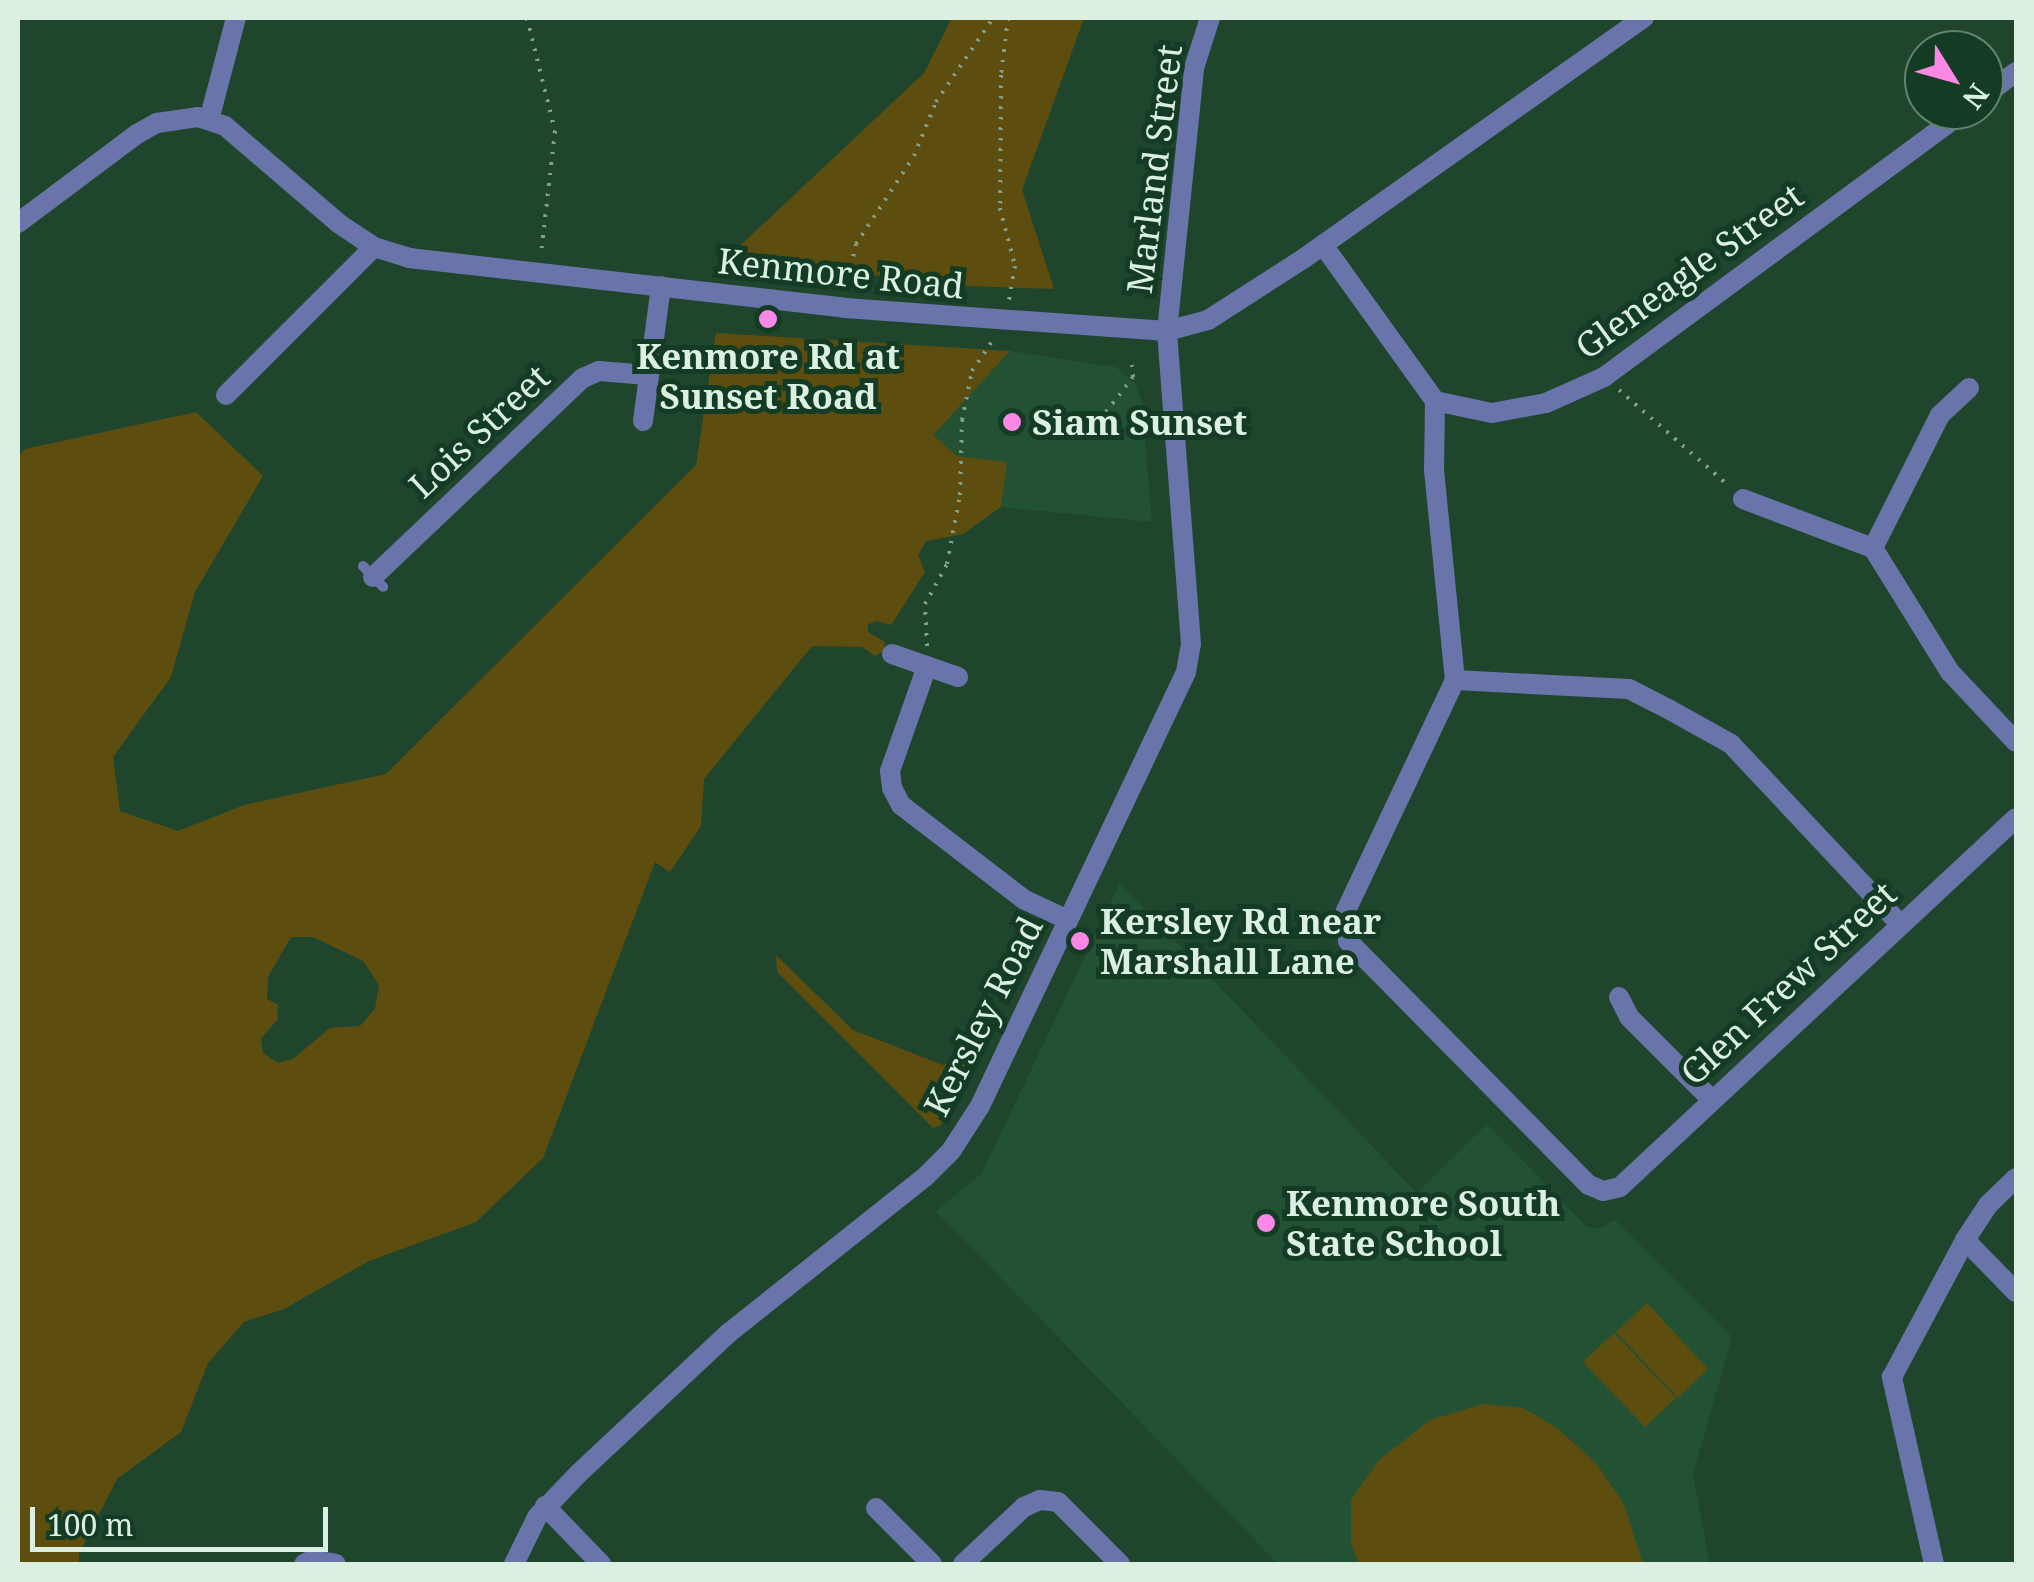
<!DOCTYPE html>
<style>
body{margin:0}
#map{position:relative;width:2034px;height:1582px;overflow:hidden;background:#1f462d;font-family:"Noto Serif",serif}
div>[style]{position:absolute}
[style*='--x']{left:calc(var(--x)*1px);top:calc(var(--y)*1px);width:calc(var(--w)*1px);rotate:calc(var(--a)*1deg)}
.built>*{inset:0;background:#225134}
.green>*{inset:0;background:#5d4e10}
.path>*{height:4px;margin-top:-2px;transform-origin:0;background:repeating-linear-gradient(90deg,#82a08c 0 2.5px,transparent 0 10.5px)}
.service>*{height:10px;margin:-5px;padding:0 5px;transform-origin:5px;border-radius:5px;background:#6974aa}
.minor>*{height:20px;margin:-10px;padding:0 10px;transform-origin:10px;border-radius:10px;background:#6974aa}
.tertiary>*{height:20px;margin:-10px;padding:0 10px;transform-origin:10px;border-radius:10px;background:#6974aa}
.dots>*{width:28px;height:28px;translate:-50% -50%;box-sizing:border-box;border:5px solid #143b23;border-radius:50%}
span{translate:-50% -50%;white-space:nowrap;text-align:center;line-height:1.15;-webkit-text-stroke:10px #143b23;paint-order:stroke}
.street-label{font-size:35px;color:#dbf0e1}
.poi-label{font-size:35px;color:#dbf0e1;font-weight:700}
.left{translate:0 -50%;text-align:left}
.frame{position:absolute;inset:0;border:20px solid #dbf0e1;pointer-events:none}
.north{position:absolute;left:1904px;top:30px;width:100px;height:100px;box-sizing:border-box;background:#143b23;border:2px solid #64836f;border-radius:50%;rotate:127deg;font-size:28px;font-weight:700;line-height:40px;text-align:center;color:#dbf0e1}
.north::after{content:'';display:block;margin:auto;width:35px;height:45px;background:#fb87e6;clip-path:polygon(50% 0,100% 100%,50% 72%,0 100%)}
.scale{position:absolute;left:30px;top:1507px;width:298px;height:45px;box-sizing:border-box;border:5px solid #dbf0e1;border-top:0;padding-left:12px;font-size:30px;line-height:35px;white-space:nowrap;color:#dbf0e1;-webkit-text-stroke:8px #143b23;paint-order:stroke}
</style>
<div id="map">
<div class="built">
<div style="clip-path:polygon(1010px 351px,1116px 367px,1135px 383px,1142px 403px,1152px 522px,1001px 507px,1006px 462px,957px 456px,932px 435px)"></div>
<div style="clip-path:polygon(1120px 883px,1417px 1193px,1487px 1124px,1587px 1227px,1598px 1229px,1615px 1220px,1732px 1337px,1693px 1475px,1710px 1564px,1278px 1564px,936px 1211px,982px 1173px)"></div>
</div>
<div class="green">
<div style="clip-path:polygon(952px 18px,1084px 18px,1022px 190px,1054px 289px,966px 286px,727px 258px,924px 73px)"></div>
<div style="clip-path:polygon(evenodd,716px 333px,1010px 351px,933px 435px,957px 456px,1007px 462px,1001px 507px,963px 534px,926px 541px,918px 555px,925px 572px,891px 625px,877px 621px,868px 624px,868px 632px,885px 642px,884px 651px,875px 656px,862px 647px,812px 646px,704px 779px,701px 826px,670px 872px,655px 862px,543px 1158px,476px 1222px,369px 1261px,284px 1309px,244px 1322px,208px 1363px,181px 1432px,117px 1479px,79px 1554px,79px 1564px,18px 1564px,18px 457px,25px 449px,196px 412px,263px 476px,195px 592px,171px 677px,113px 757px,120px 811px,178px 831px,244px 805px,386px 774px,696px 465px,716px 333px,291px 937px,313px 937px,363px 961px,379px 985px,375px 1009px,360px 1026px,330px 1028px,293px 1059px,278px 1063px,263px 1053px,261px 1039px,277px 1020px,278px 1005px,267px 999px,268px 977px,291px 937px)"></div>
<div style="clip-path:polygon(776px 955px,853px 1030px,943px 1065px,966px 1056px,969px 1069px,941px 1125px,933px 1128px,777px 972px)"></div>
<div style="clip-path:polygon(1647px 1303px,1708px 1369px,1678px 1398px,1616px 1332px)"></div>
<div style="clip-path:polygon(1614px 1333px,1676px 1398px,1645px 1427px,1583px 1362px)"></div>
<div style="clip-path:polygon(1483px 1404px,1523px 1408px,1557px 1428px,1596px 1463px,1624px 1504px,1643px 1564px,1359px 1564px,1351px 1543px,1351px 1500px,1379px 1460px,1430px 1420px)"></div>
</div>
<div class="path">
<div style="--x:527;--y:18;--w:116;--a:76.1"></div>
<div style="--x:555;--y:131;--w:124;--a:96.5"></div>
<div style="--x:1008;--y:18;--w:57;--a:97"></div>
<div style="--x:1001;--y:75;--w:133;--a:90.4"></div>
<div style="--x:1000;--y:208;--w:60;--a:75.5"></div>
<div style="--x:1015;--y:266;--w:35;--a:100"></div>
<div style="--x:846;--y:287;--w:44;--a:-76.9"></div>
<div style="--x:856;--y:244;--w:105;--a:-56.6"></div>
<div style="--x:914;--y:156;--w:58;--a:-67.8"></div>
<div style="--x:936;--y:102;--w:102;--a:-55.8"></div>
<div style="--x:1619;--y:390;--w:146;--a:41.1"></div>
<div style="--x:1106;--y:412;--w:44;--a:-52.4"></div>
<div style="--x:1133;--y:377;--w:12;--a:-95"></div>
<div style="--x:927;--y:646;--w:42;--a:-92.7"></div>
<div style="--x:925;--y:604;--w:46;--a:-61.2"></div>
<div style="--x:947;--y:564;--w:70;--a:-79.3"></div>
<div style="--x:960;--y:495;--w:75;--a:-88.5"></div>
<div style="--x:962;--y:420;--w:50;--a:-78.5"></div>
<div style="--x:972;--y:371;--w:37;--a:-56"></div>
</div>
<div class="service">
<div style="--x:363;--y:566;--w:29;--a:46"></div>
</div>
<div class="minor">
<div style="--x:1984;--y:96;--w:40;--a:-37"></div>
<div style="--x:209;--y:120;--w:106;--a:-75.2"></div>
<div style="--x:1323;--y:245;--w:192;--a:54.3"></div>
<div style="--x:1435;--y:401;--w:58;--a:11.9"></div>
<div style="--x:1492;--y:413;--w:55;--a:-10.5"></div>
<div style="--x:1546;--y:403;--w:64;--a:-24.1"></div>
<div style="--x:1604;--y:377;--w:450;--a:-36.4"></div>
<div style="--x:1969;--y:388;--w:40;--a:137"></div>
<div style="--x:1940;--y:415;--w:149;--a:116.7"></div>
<div style="--x:1873;--y:548;--w:146;--a:58.2"></div>
<div style="--x:1950;--y:672;--w:96;--a:46.7"></div>
<div style="--x:226;--y:395;--w:209;--a:-45"></div>
<div style="--x:1435;--y:401;--w:69;--a:90.8"></div>
<div style="--x:1434;--y:470;--w:211;--a:84.3"></div>
<div style="--x:1455;--y:680;--w:255;--a:115.3"></div>
<div style="--x:1346;--y:911;--w:30;--a:86"></div>
<div style="--x:1348;--y:941;--w:343;--a:45.4"></div>
<div style="--x:1589;--y:1185;--w:15;--a:23"></div>
<div style="--x:1603;--y:1191;--w:17;--a:-13"></div>
<div style="--x:1620;--y:1187;--w:541;--a:-42.98"></div>
<div style="--x:643;--y:421;--w:136;--a:-82.4"></div>
<div style="--x:1743;--y:499;--w:139;--a:20.7"></div>
<div style="--x:373;--y:577;--w:289;--a:-43.5"></div>
<div style="--x:583;--y:378;--w:17;--a:-24"></div>
<div style="--x:599;--y:371;--w:48;--a:4.8"></div>
<div style="--x:892;--y:654;--w:70;--a:19.2"></div>
<div style="--x:927;--y:666;--w:111;--a:109.4"></div>
<div style="--x:890;--y:771;--w:17;--a:83"></div>
<div style="--x:892;--y:788;--w:19;--a:62"></div>
<div style="--x:901;--y:805;--w:156;--a:37.5"></div>
<div style="--x:1025;--y:900;--w:47;--a:24.9"></div>
<div style="--x:1455;--y:680;--w:174;--a:3"></div>
<div style="--x:1629;--y:689;--w:46;--a:27.1"></div>
<div style="--x:1670;--y:710;--w:70;--a:29.1"></div>
<div style="--x:1731;--y:744;--w:245;--a:46.8"></div>
<div style="--x:1619;--y:997;--w:22;--a:63"></div>
<div style="--x:1629;--y:1017;--w:115;--a:45"></div>
<div style="--x:1965;--y:1240;--w:73;--a:45.6"></div>
<div style="--x:876;--y:1508;--w:79;--a:45"></div>
<div style="--x:304;--y:1564;--w:9;--a:-27"></div>
<div style="--x:312;--y:1560;--w:24;--a:9"></div>
<div style="--x:514;--y:1564;--w:52;--a:-63.9"></div>
<div style="--x:537;--y:1517;--w:59;--a:-46.4"></div>
<div style="--x:578;--y:1474;--w:208;--a:-43.1"></div>
<div style="--x:730;--y:1332;--w:249;--a:-38.5"></div>
<div style="--x:925;--y:1177;--w:37;--a:-45"></div>
<div style="--x:951;--y:1151;--w:54;--a:-57.2"></div>
<div style="--x:980;--y:1106;--w:480;--a:-64.6"></div>
<div style="--x:1186;--y:672;--w:28;--a:-80"></div>
<div style="--x:1191;--y:644;--w:314;--a:-94.4"></div>
<div style="--x:1167;--y:331;--w:264;--a:-84.1"></div>
<div style="--x:1194;--y:68;--w:52;--a:-72.3"></div>
<div style="--x:963;--y:1564;--w:83;--a:-43.1"></div>
<div style="--x:1024;--y:1507;--w:17;--a:-24"></div>
<div style="--x:1040;--y:1500;--w:18;--a:6"></div>
<div style="--x:1058;--y:1502;--w:88;--a:45"></div>
<div style="--x:1934;--y:1564;--w:192;--a:-102.7"></div>
<div style="--x:1892;--y:1377;--w:155;--a:-61.9"></div>
<div style="--x:1965;--y:1240;--w:42;--a:-56.7"></div>
<div style="--x:1988;--y:1205;--w:39;--a:-44"></div>
</div>
<div class="tertiary">
<div style="--x:18;--y:223;--w:149;--a:-36.8"></div>
<div style="--x:137;--y:134;--w:23;--a:-29"></div>
<div style="--x:157;--y:123;--w:41;--a:-8.3"></div>
<div style="--x:198;--y:117;--w:28;--a:18"></div>
<div style="--x:225;--y:126;--w:149;--a:40.6"></div>
<div style="--x:338;--y:223;--w:43;--a:33.7"></div>
<div style="--x:374;--y:247;--w:37;--a:17"></div>
<div style="--x:409;--y:258;--w:439;--a:6.5"></div>
<div style="--x:845;--y:308;--w:323;--a:4.1"></div>
<div style="--x:1167;--y:331;--w:42;--a:-15"></div>
<div style="--x:1208;--y:320;--w:113;--a:-32.7"></div>
<div style="--x:1303;--y:259;--w:418;--a:-35.3"></div>
<div style="--x:545;--y:1506;--w:81;--a:46"></div>
</div>
<div class="dots">
<div style="left:768px;top:319px;background:#fb87e6"></div>
<div style="left:1012px;top:422px;background:#fb87e6"></div>
<div style="left:1080px;top:941px;background:#fb87e6"></div>
<div style="left:1266px;top:1223px;background:#fb87e6"></div>
</div>
<div class="street-label">
<span style="left:1154px;top:169px;rotate:-83deg">Marland Street</span>
<span style="left:1689px;top:271px;rotate:-36deg">Gleneagle Street</span>
<span style="left:841px;top:273px;rotate:6deg">Kenmore Road</span>
<span style="left:479px;top:431px;rotate:-43deg">Lois Street</span>
<span style="left:1788px;top:983px;rotate:-43deg">Glen Frew Street</span>
<span style="left:983px;top:1016px;rotate:-63deg">Kersley Road</span>
</div>
<div class="poi-label">
<span style="left:768px;top:376px">Kenmore Rd at<br>Sunset Road</span>
<span class="left" style="left:1032px;top:422px">Siam Sunset</span>
<span class="left" style="left:1100px;top:941px">Kersley Rd near<br>Marshall Lane</span>
<span class="left" style="left:1286px;top:1223px">Kenmore South<br>State School</span>
</div>
<div class="frame"></div>
<div class="north">N</div>
<div class="scale">100 m</div>
</div>
